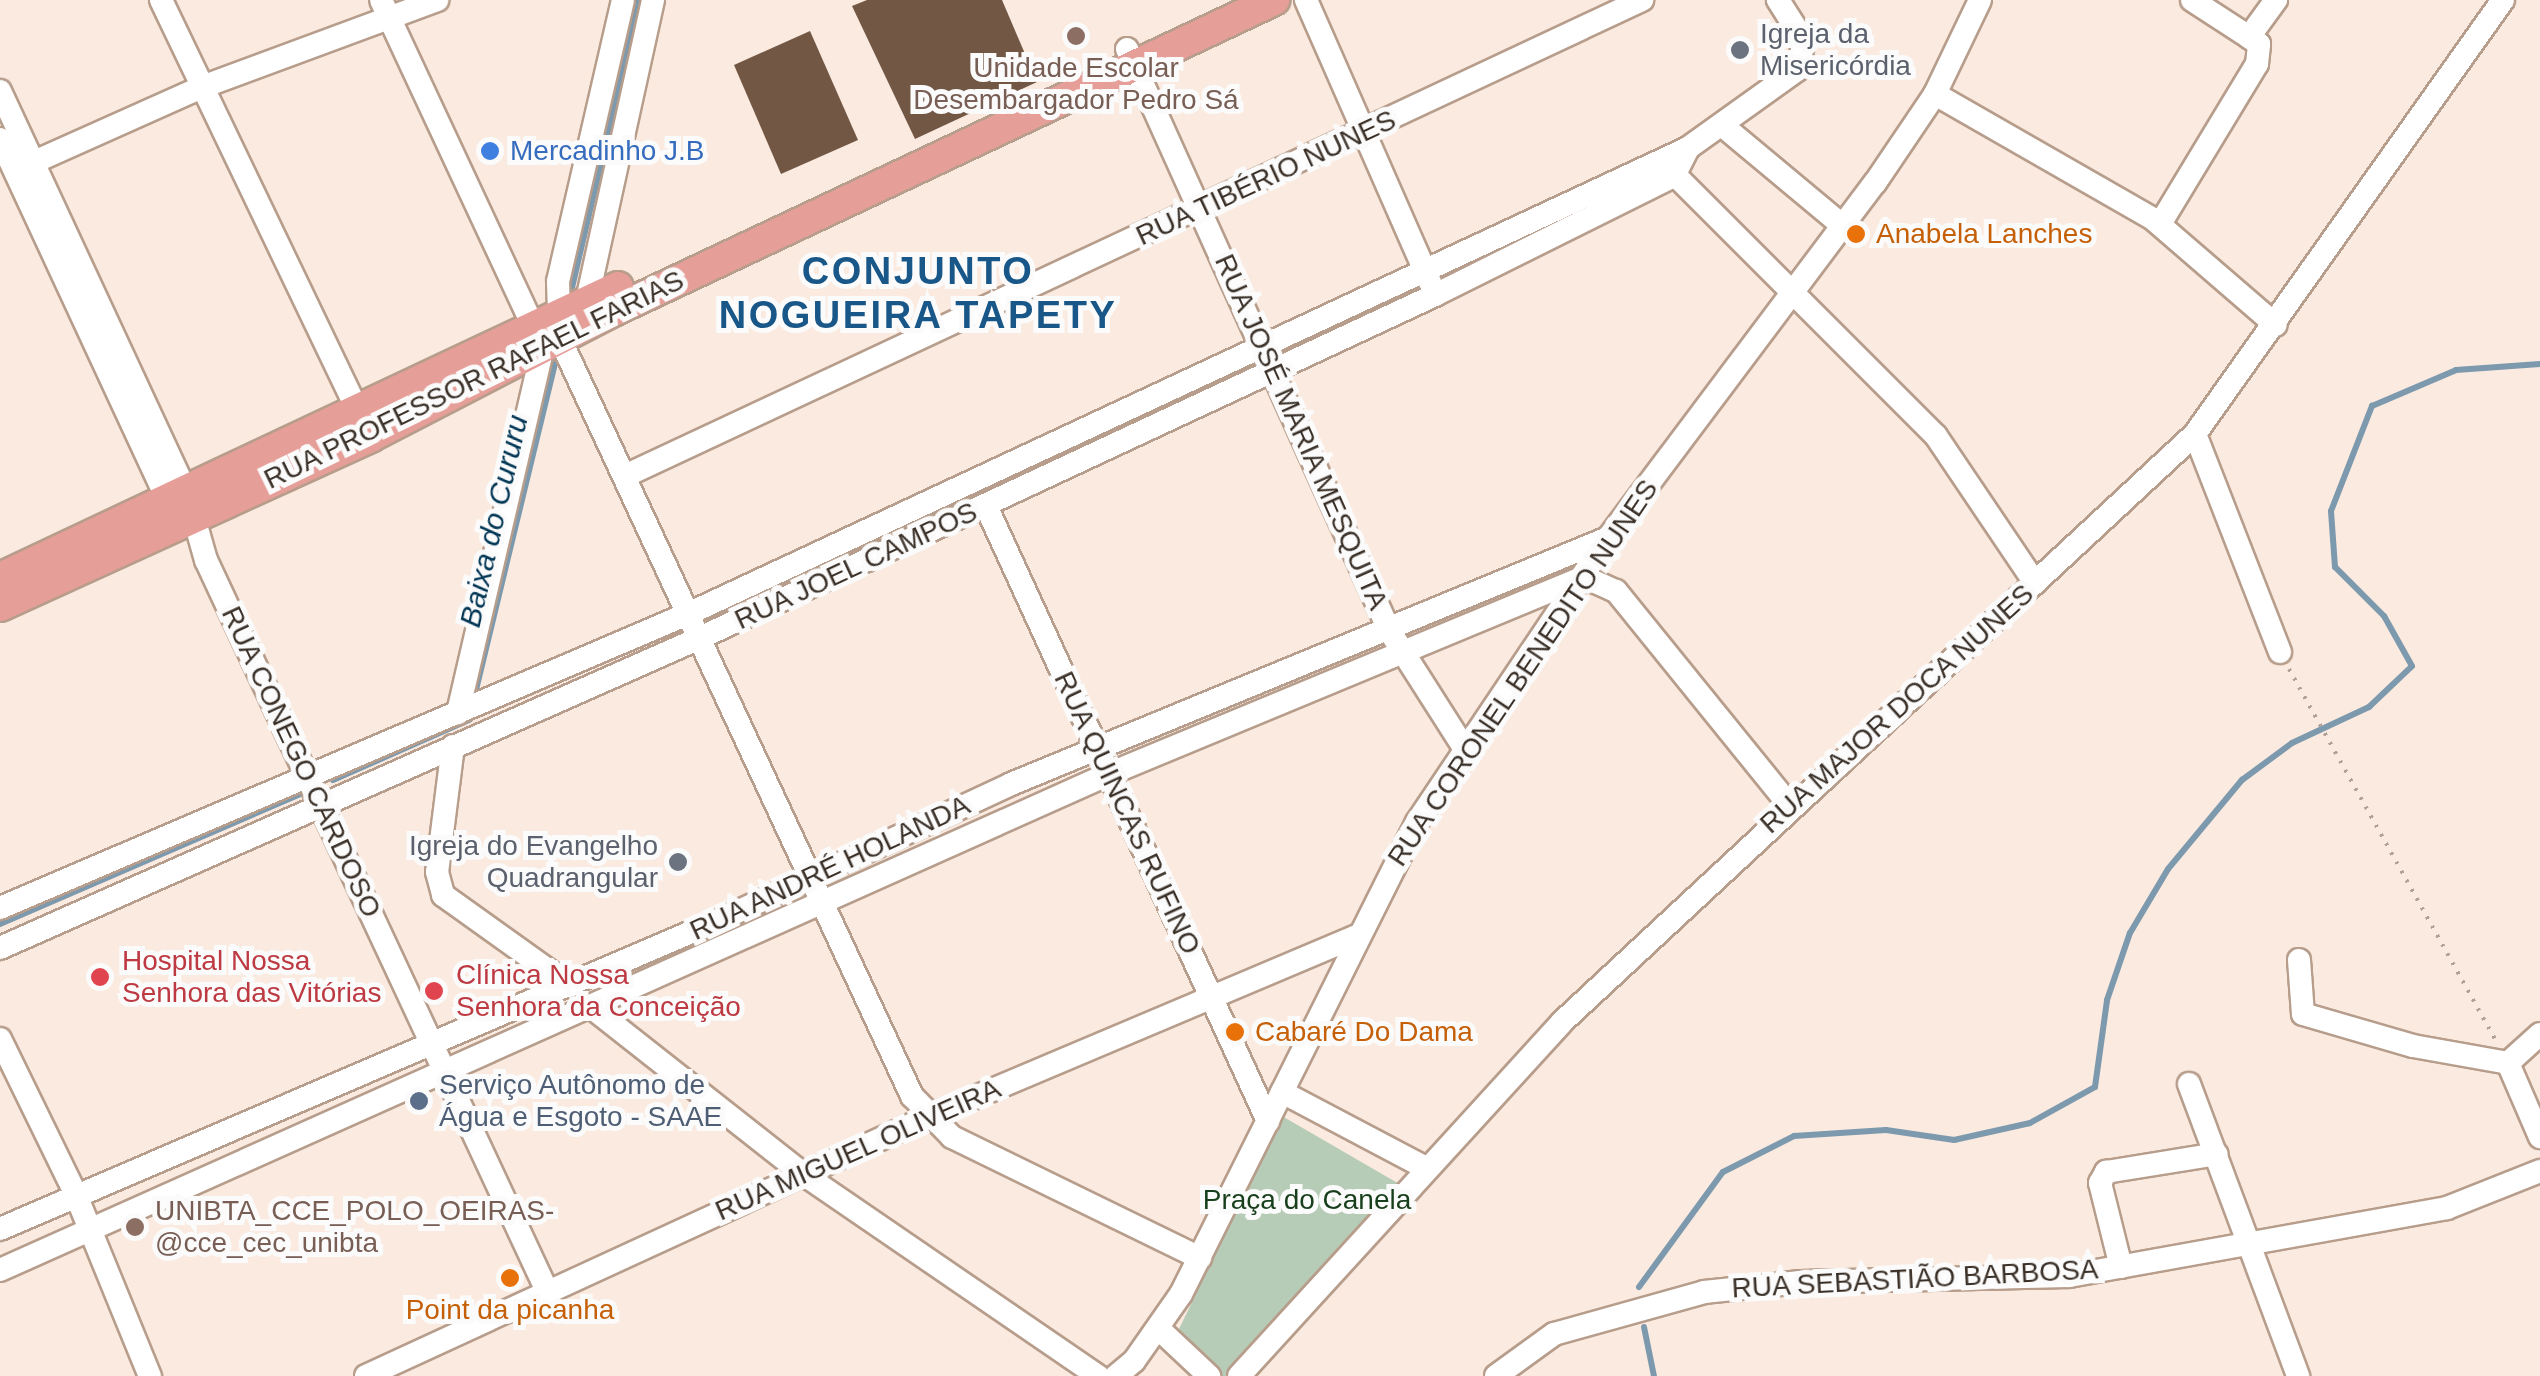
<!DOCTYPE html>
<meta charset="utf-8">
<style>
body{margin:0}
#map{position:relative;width:2540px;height:1376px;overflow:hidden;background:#fbeadf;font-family:Arial,sans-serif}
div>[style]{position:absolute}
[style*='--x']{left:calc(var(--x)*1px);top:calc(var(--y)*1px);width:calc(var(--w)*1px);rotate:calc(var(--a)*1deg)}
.green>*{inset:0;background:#b7ccb7}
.stream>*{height:6px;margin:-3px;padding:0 3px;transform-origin:3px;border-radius:3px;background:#7d99ae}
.building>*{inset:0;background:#725745}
.path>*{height:4px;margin-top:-2px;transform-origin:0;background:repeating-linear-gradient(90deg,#afa197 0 2.5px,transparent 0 10.5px)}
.roads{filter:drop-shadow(2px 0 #b79d8b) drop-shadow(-2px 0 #b79d8b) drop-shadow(0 2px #b79d8b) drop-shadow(0 -2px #b79d8b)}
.minor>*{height:22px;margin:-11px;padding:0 11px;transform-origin:11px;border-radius:11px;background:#fff}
.major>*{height:30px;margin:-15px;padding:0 15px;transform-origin:15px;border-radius:15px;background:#e69e98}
.dots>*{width:28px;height:28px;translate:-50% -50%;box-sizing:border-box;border:5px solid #fbfbfb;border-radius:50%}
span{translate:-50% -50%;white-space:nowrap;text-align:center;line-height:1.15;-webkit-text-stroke:10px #fbfbfb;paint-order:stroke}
.worship-label{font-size:28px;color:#5b616d}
.left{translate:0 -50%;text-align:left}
.right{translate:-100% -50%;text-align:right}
.education-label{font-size:28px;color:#785e54}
.shop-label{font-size:28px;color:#366cbe}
.street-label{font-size:28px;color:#3a3028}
.food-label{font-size:28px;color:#c56008}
.health-label{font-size:28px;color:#be3a42}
.service-label{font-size:28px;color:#4e5e75}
.park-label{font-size:28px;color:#183f1b}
.water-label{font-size:30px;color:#003554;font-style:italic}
.district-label{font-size:38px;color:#185787;font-weight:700;letter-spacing:2.5px}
</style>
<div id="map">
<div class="green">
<div style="clip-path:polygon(1282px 1116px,1401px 1185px,1232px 1376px,1222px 1376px,1179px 1329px)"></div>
</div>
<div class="stream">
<div style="--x:571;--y:292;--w:300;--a:-76.9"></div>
<div style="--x:475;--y:694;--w:346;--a:-76.4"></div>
<div style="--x:333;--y:780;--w:149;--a:-23.8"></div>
<div style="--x:0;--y:924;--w:328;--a:-23.4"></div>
<div style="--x:1639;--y:1287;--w:142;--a:-53.9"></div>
<div style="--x:1723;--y:1172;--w:80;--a:-26.9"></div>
<div style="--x:1794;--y:1136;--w:92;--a:-3.7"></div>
<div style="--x:1886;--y:1130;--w:69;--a:8.4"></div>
<div style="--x:1954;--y:1140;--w:78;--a:-12.6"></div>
<div style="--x:2030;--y:1123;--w:74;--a:-29"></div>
<div style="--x:2095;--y:1087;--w:88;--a:-82.1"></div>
<div style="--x:2107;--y:1000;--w:71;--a:-71.1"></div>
<div style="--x:2130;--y:933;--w:74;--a:-59.3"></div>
<div style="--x:2168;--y:869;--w:116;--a:-50.3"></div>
<div style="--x:2242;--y:780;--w:62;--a:-36.5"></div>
<div style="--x:2292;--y:743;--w:85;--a:-25.1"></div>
<div style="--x:2369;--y:707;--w:59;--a:-43.6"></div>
<div style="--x:2412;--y:666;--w:57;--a:-119.2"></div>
<div style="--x:2384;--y:616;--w:69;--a:-135"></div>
<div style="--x:2335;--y:567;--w:56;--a:-94.1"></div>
<div style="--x:2331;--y:511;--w:113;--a:-68.7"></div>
<div style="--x:2372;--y:406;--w:91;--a:-23.2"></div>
<div style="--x:2456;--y:370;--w:84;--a:-4.1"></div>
<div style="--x:1644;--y:1327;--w:50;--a:78.5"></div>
</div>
<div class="building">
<div style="clip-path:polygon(867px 0,1002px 0,1037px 82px,915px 139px,852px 6px)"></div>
<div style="clip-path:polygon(810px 31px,858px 140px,781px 174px,734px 65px)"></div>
</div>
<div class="path">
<div style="--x:2289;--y:669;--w:426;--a:60.9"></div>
</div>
<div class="roads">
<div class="minor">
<div style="--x:161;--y:0;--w:467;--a:64.4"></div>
<div style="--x:381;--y:0;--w:383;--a:65"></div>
<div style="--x:543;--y:347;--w:376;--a:103.1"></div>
<div style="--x:623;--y:0;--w:289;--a:103"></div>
<div style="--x:558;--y:282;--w:57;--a:88"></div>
<div style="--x:560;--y:339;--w:835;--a:65.06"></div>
<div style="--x:912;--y:1096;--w:57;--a:45.7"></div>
<div style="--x:952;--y:1137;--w:276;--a:26"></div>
<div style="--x:1306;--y:0;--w:309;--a:66.3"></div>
<div style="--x:2192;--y:0;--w:68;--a:33"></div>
<div style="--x:1127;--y:49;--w:637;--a:65.73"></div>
<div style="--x:1389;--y:630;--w:143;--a:57.5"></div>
<div style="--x:0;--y:91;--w:443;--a:65.1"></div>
<div style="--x:187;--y:493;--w:70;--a:74.2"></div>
<div style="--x:206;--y:560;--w:807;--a:64.99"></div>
<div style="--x:1935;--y:94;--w:251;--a:29.8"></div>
<div style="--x:2153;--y:219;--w:162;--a:40.8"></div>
<div style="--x:1723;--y:126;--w:155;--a:39.8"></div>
<div style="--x:0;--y:139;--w:411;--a:65.1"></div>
<div style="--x:1665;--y:165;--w:383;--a:45"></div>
<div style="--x:1936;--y:436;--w:177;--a:56"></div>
<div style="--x:23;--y:167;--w:196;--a:-24.1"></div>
<div style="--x:202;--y:87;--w:251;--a:-20.3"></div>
<div style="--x:2160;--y:224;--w:187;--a:-58.8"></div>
<div style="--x:2257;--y:64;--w:20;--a:-84"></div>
<div style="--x:2259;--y:44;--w:12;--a:-145"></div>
<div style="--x:2249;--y:37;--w:46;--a:-53.9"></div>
<div style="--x:584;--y:314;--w:321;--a:-77.6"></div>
<div style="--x:2195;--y:434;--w:234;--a:68.7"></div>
<div style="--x:627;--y:475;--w:1121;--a:-25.08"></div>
<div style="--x:986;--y:506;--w:677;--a:65.37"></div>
<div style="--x:453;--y:746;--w:127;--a:97.2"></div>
<div style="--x:437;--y:872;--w:24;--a:75"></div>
<div style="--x:443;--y:895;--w:156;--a:35.6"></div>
<div style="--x:0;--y:908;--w:750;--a:-23.15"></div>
<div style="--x:690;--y:613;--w:1101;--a:-24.98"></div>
<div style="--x:1688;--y:148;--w:134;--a:-35.6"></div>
<div style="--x:1797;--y:70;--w:30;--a:-76"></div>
<div style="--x:1804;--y:41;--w:49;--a:-122.4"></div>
<div style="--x:0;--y:948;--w:768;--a:-23.89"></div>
<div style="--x:702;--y:637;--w:809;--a:-25.01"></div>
<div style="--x:1435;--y:295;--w:267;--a:-26.5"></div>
<div style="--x:1674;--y:176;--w:31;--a:-63"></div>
<div style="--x:2299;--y:960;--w:54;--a:85.8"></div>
<div style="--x:2303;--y:1014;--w:115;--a:16.2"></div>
<div style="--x:2413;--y:1046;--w:97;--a:10.1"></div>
<div style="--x:591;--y:1007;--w:270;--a:38.2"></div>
<div style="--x:803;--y:1174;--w:358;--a:34.4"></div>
<div style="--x:0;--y:1039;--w:174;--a:64"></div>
<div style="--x:76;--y:1195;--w:196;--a:67.8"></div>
<div style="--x:2508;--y:1063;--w:81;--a:66.6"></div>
<div style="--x:2508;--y:1063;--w:43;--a:-42.2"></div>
<div style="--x:2189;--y:1084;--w:312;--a:69.5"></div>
<div style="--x:1282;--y:1092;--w:163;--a:27.8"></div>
<div style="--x:0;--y:1229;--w:788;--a:-23.25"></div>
<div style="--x:724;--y:918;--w:317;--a:-25"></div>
<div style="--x:1011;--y:784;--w:646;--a:-22.39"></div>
<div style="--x:2121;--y:1267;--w:87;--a:-104"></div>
<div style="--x:2100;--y:1183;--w:13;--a:-61"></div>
<div style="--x:2106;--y:1172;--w:112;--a:-9.2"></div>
<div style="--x:0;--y:1270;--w:1215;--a:-24.1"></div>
<div style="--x:1109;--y:774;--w:514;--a:-22.53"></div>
<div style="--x:1584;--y:577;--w:35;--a:24"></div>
<div style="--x:1616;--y:591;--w:275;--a:51"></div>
<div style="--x:1159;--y:1329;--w:69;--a:43.2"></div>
<div style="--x:366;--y:1376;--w:619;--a:-24.74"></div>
<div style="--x:928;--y:1117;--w:465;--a:-22.9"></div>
<div style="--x:1116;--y:1376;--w:23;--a:-40"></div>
<div style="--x:1134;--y:1361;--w:82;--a:-55"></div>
<div style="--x:1181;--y:1294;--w:528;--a:-63.43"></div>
<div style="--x:1417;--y:822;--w:342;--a:-56.1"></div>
<div style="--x:1608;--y:538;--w:444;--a:-53.1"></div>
<div style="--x:1875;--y:183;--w:107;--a:-56"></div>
<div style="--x:1935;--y:94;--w:104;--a:-64.4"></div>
<div style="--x:1239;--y:1376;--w:479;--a:-47.6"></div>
<div style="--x:1562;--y:1022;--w:864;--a:-42.89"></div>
<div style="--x:2195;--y:434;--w:532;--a:-54.64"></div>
<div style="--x:1496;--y:1376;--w:72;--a:-35.9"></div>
<div style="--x:1554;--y:1334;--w:156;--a:-15.6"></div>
<div style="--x:1704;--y:1292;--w:97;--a:-5.9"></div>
<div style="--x:1800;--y:1282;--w:269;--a:-1.3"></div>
<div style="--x:2069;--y:1276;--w:384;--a:-10.2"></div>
<div style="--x:2447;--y:1208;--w:100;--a:-21.7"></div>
</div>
<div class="major">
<div style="--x:0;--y:578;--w:683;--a:-25.21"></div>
<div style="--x:0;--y:606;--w:407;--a:-24.5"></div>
<div style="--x:370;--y:437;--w:274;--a:-27.4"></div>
<div style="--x:613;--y:311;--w:731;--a:-25.2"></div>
</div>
</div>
<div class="dots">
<div style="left:1076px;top:36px;background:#8d6e63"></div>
<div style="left:1740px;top:50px;background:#6b7280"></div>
<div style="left:490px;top:151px;background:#3f7fe0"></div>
<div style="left:1856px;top:234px;background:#e8710a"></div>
<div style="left:678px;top:862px;background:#6b7280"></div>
<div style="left:100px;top:977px;background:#e0444e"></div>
<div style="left:434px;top:991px;background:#e0444e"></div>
<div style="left:1235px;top:1032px;background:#e8710a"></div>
<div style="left:419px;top:1101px;background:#5c6f8a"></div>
<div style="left:135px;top:1227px;background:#8d6e63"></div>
<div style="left:510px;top:1278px;background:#e8710a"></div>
</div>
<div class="worship-label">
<span class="left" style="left:1760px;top:50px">Igreja da<br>Misericórdia</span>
<span class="right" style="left:658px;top:862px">Igreja do Evangelho<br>Quadrangular</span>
</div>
<div class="education-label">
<span style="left:1076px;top:84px">Unidade Escolar<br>Desembargador Pedro Sá</span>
<span class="left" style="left:155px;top:1227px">UNIBTA_CCE_POLO_OEIRAS-<br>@cce_cec_unibta</span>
</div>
<div class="shop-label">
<span class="left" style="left:510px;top:151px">Mercadinho J.B</span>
</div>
<div class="street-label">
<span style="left:1266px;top:178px;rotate:-25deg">RUA TIBÉRIO NUNES</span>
<span style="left:474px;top:380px;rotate:-26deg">RUA PROFESSOR RAFAEL FARIAS</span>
<span style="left:1301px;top:432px;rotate:66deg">RUA JOSÉ MARIA MESQUITA</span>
<span style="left:856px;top:566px;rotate:-25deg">RUA JOEL CAMPOS</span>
<span style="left:1523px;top:673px;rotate:-56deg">RUA CORONEL BENEDITO NUNES</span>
<span style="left:1897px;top:709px;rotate:-42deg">RUA MAJOR DOCA NUNES</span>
<span style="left:301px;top:762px;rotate:65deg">RUA CONEGO CARDOSO</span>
<span style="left:1127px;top:813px;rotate:65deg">RUA QUINCAS RUFINO</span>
<span style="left:830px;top:868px;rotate:-25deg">RUA ANDRÉ HOLANDA</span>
<span style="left:858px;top:1150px;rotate:-24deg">RUA MIGUEL OLIVEIRA</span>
<span style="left:1915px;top:1279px;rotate:-3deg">RUA SEBASTIÃO BARBOSA</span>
</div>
<div class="food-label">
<span class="left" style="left:1876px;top:234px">Anabela Lanches</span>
<span class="left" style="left:1255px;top:1032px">Cabaré Do Dama</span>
<span style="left:510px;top:1310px">Point da picanha</span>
</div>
<div class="health-label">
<span class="left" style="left:122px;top:977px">Hospital Nossa<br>Senhora das Vitórias</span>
<span class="left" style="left:456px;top:991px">Clínica Nossa<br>Senhora da Conceição</span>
</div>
<div class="service-label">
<span class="left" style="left:439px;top:1101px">Serviço Autônomo de<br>Água e Esgoto - SAAE</span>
</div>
<div class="park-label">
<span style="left:1307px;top:1200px">Praça do Canela</span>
</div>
<div class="water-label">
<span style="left:494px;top:521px;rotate:-77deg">Baixa do Cururu</span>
</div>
<div class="district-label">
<span style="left:918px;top:294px">CONJUNTO<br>NOGUEIRA TAPETY</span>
</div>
</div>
